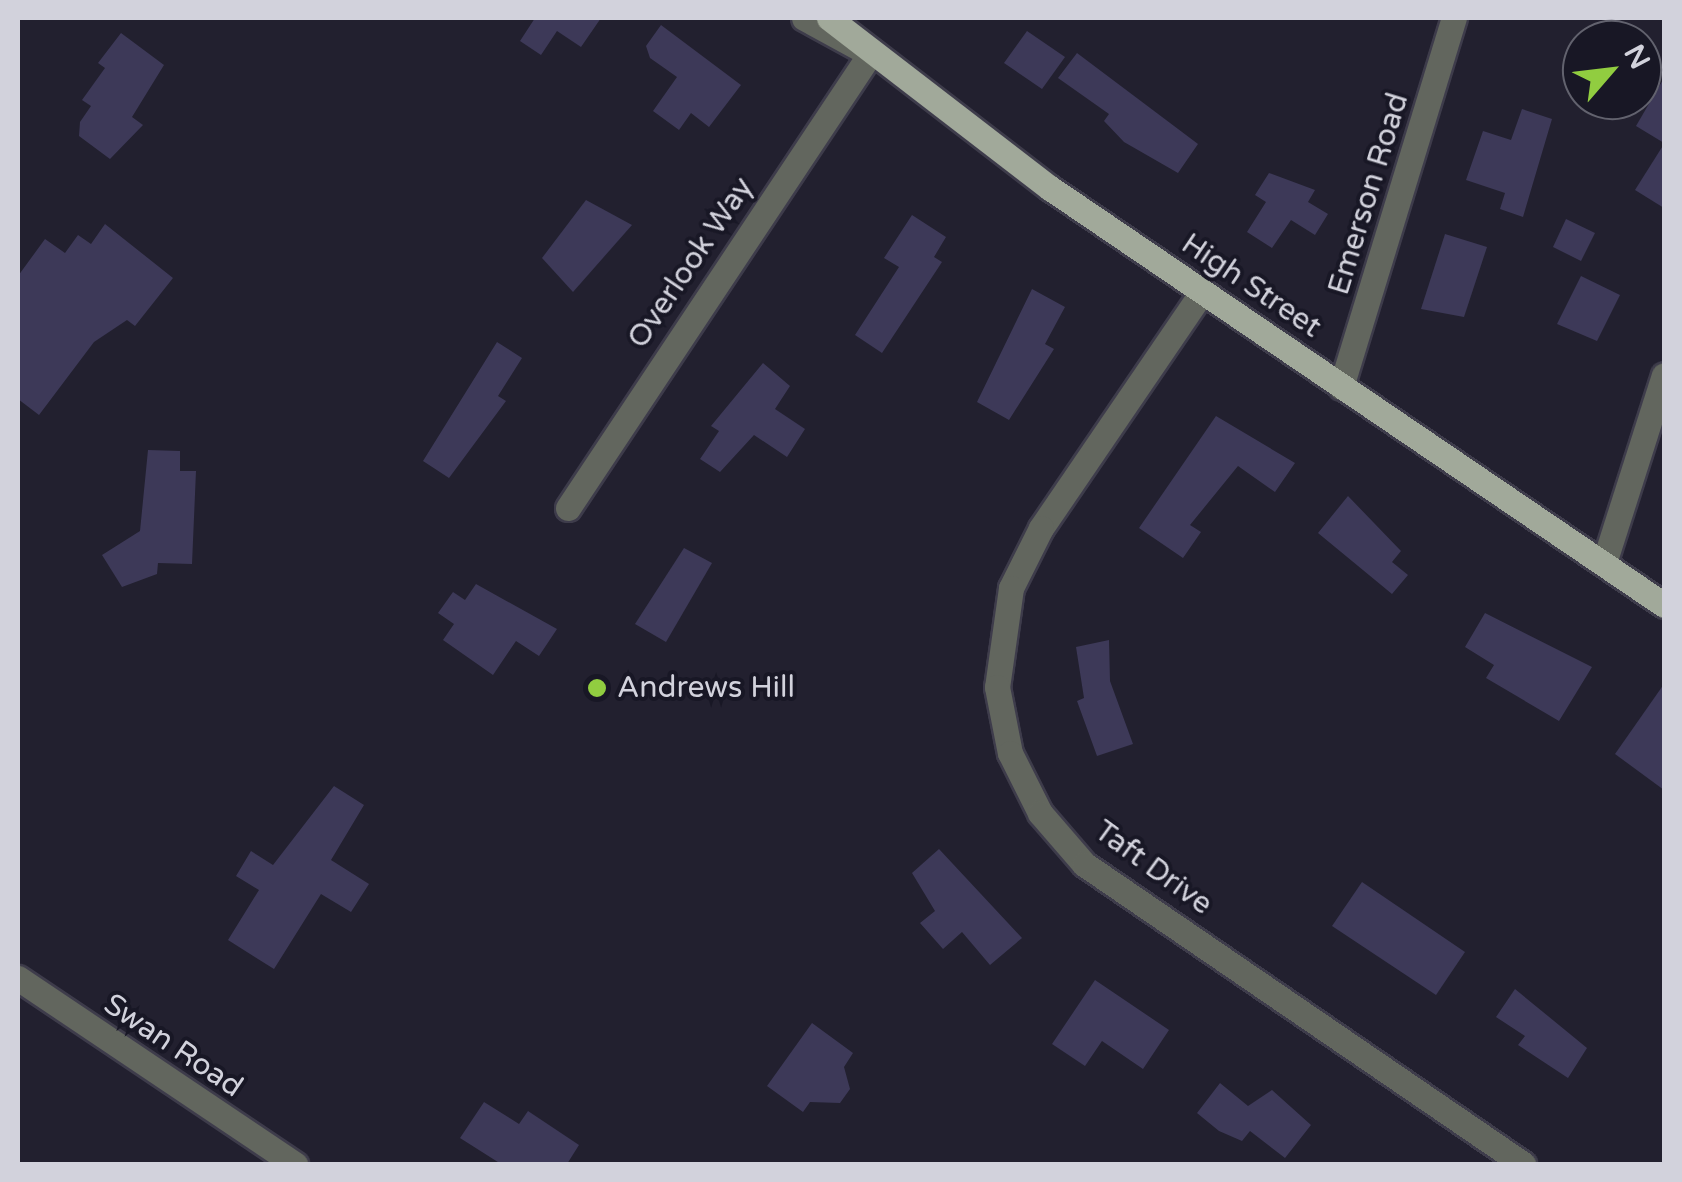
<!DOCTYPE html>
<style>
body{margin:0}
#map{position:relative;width:1682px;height:1182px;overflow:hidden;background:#22202f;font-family:"Varela Round",sans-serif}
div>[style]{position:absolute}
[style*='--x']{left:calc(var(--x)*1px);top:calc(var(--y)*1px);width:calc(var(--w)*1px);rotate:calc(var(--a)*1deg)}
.building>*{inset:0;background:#3d3958}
.roads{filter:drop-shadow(2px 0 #3e3c4b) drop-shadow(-2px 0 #3e3c4b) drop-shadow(0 2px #3e3c4b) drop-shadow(0 -2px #3e3c4b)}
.minor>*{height:25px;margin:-12.5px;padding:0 12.5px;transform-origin:12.5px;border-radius:12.5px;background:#62665e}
.major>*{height:25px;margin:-12.5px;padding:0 12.5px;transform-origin:12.5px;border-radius:12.5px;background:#a1a99a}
.dots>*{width:28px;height:28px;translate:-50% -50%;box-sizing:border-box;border:5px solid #181725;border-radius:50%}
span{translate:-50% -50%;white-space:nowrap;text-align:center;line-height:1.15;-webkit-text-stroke:8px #181725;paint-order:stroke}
.street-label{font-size:30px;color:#d2d2dc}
.poi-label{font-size:30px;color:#d2d2dc}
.left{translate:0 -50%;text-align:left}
.frame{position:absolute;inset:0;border:20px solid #d2d2dc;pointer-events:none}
.north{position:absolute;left:1562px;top:20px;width:100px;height:100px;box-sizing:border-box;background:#181725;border:2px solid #62626e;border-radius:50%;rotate:62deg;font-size:28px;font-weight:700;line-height:40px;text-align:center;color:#d2d2dc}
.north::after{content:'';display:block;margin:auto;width:35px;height:45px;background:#91cd40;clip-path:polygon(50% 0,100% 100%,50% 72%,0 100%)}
</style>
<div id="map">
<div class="building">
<div style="clip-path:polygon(535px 18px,601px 18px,581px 47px,557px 31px,541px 55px,520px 41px)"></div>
<div style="clip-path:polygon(661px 25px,741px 85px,709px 127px,691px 113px,679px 130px,653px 111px,677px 77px,650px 58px,646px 46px)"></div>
<div style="clip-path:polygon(1027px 31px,1065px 57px,1042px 89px,1004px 63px)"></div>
<div style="clip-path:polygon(121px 33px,164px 65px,132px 117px,143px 125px,110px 159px,79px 136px,80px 122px,91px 106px,82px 100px,105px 68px,98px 63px)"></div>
<div style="clip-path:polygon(1077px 53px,1198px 144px,1178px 173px,1124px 142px,1104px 121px,1109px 114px,1058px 78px)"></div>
<div style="clip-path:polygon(1664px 78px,1664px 143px,1636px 126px)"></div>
<div style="clip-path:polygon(1522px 109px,1552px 119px,1523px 217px,1500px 209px,1505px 193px,1466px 180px,1483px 131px,1511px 140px)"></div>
<div style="clip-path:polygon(1664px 144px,1664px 208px,1635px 190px)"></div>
<div style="clip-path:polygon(1269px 173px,1315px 190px,1308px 202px,1328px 214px,1315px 235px,1291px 220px,1272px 248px,1247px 232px,1266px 202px,1255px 195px)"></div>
<div style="clip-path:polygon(586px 200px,632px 225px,573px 292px,542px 258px)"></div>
<div style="clip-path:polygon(912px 215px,946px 237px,934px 257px,942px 262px,882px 353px,855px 335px,899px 267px,884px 258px)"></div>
<div style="clip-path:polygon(1566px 219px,1595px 233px,1581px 261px,1553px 247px)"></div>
<div style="clip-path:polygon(105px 224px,173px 278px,135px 326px,127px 320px,94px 342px,39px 415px,18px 399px,18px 276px,45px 239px,65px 253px,78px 235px,91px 244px)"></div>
<div style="clip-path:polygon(1445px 234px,1487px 247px,1464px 317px,1421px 309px)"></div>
<div style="clip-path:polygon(1581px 276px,1620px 295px,1597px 341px,1557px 324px)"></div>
<div style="clip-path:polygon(1032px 289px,1065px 307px,1045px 344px,1054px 349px,1009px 420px,977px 402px)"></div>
<div style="clip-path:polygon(497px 342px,522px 358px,498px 396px,506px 401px,449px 478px,423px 461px)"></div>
<div style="clip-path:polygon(763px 363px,790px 386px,775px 409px,805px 429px,787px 457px,754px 435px,720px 472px,700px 459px,719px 431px,711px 426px)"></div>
<div style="clip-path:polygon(1216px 416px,1295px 463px,1275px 492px,1238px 466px,1190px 525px,1201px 532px,1183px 558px,1139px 528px)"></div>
<div style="clip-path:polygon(148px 450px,180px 451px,180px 471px,196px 471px,192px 564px,158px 563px,157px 574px,122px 587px,102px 555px,140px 531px)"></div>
<div style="clip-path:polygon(1348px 496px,1401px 551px,1392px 562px,1408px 575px,1392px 594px,1318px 533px)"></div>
<div style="clip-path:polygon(684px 548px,712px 563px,666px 642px,635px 624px)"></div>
<div style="clip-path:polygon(476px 584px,557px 629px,539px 656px,516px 641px,493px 675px,443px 640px,454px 624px,438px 613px,453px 592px,465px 600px)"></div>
<div style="clip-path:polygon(1485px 613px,1592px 667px,1559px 721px,1486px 678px,1494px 665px,1465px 647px)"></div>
<div style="clip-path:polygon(1109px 640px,1110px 681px,1133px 744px,1097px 756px,1077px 701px,1084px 698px,1076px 647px)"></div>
<div style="clip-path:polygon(1664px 684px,1664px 790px,1615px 754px)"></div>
<div style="clip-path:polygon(334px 786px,364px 805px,331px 860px,369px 884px,351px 912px,321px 894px,274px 969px,228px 940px,259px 890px,236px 876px,251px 851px,273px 865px)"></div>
<div style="clip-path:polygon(939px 849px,1022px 938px,990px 965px,962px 932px,943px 949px,920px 923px,935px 911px,912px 873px)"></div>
<div style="clip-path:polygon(1362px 882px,1465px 952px,1436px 995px,1332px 926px)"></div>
<div style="clip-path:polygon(1095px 980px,1169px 1030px,1143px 1069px,1102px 1041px,1085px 1066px,1052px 1044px)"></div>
<div style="clip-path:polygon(1515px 989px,1587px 1048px,1568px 1078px,1518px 1045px,1525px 1036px,1496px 1017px)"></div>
<div style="clip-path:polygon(812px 1023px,853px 1053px,844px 1067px,850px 1089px,840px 1103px,810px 1102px,803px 1112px,767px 1086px)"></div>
<div style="clip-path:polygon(1220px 1083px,1248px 1106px,1272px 1090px,1311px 1125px,1285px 1158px,1250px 1131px,1242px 1141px,1219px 1131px,1197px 1113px)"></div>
<div style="clip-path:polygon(484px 1102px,519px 1124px,528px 1111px,579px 1145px,567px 1164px,501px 1164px,460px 1138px)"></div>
</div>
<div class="roads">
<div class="minor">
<div style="--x:1202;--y:292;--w:286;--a:124.3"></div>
<div style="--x:1041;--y:528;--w:67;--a:116.6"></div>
<div style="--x:1011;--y:588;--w:100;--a:98"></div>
<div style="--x:997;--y:687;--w:67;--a:78.9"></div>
<div style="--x:1010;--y:753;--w:67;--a:63.4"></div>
<div style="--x:1040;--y:813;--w:67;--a:49.2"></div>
<div style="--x:1084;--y:864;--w:532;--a:34.35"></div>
<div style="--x:1341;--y:387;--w:386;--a:-73"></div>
<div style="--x:568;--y:508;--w:545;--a:-56.37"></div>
<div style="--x:870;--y:54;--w:75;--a:-151.4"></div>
<div style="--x:1604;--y:563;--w:197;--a:-72.3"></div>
<div style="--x:18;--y:978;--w:334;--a:33.9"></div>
</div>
<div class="major">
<div style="--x:829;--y:18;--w:279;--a:37.6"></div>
<div style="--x:1050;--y:188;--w:742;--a:34.18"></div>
</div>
</div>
<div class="dots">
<div style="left:597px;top:688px;background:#91cd40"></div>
</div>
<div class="street-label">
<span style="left:1369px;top:194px;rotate:-73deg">Emerson Road</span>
<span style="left:691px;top:263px;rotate:-56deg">Overlook Way</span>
<span style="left:1251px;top:286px;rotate:34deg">High Street</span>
<span style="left:1153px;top:868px;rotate:36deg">Taft Drive</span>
<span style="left:173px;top:1046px;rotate:34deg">Swan Road</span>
</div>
<div class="poi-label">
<span class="left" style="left:617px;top:688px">Andrews Hill</span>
</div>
<div class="frame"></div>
<div class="north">N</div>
</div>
